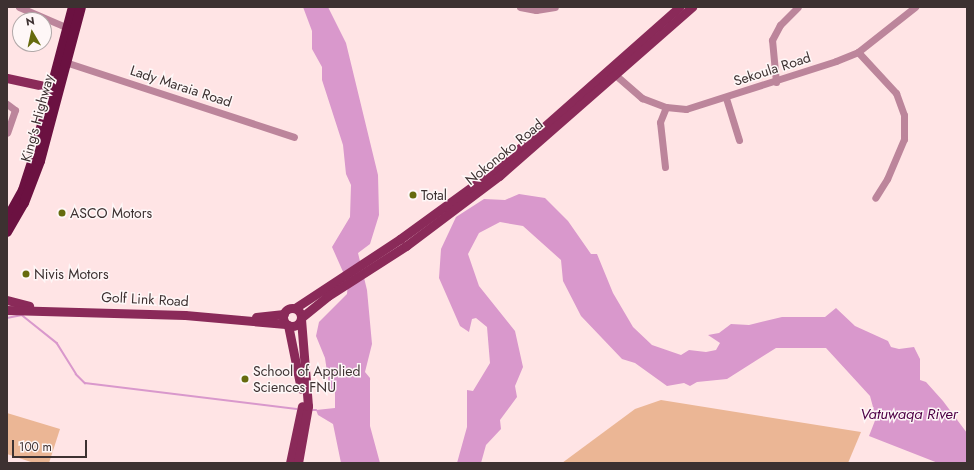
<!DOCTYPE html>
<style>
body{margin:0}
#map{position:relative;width:974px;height:470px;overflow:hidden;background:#ffe4e5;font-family:Jost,sans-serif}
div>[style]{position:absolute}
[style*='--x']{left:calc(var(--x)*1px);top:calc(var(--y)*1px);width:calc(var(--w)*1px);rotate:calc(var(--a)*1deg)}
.green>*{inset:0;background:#ebb695}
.water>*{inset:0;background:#d998cc}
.stream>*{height:1.5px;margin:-0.75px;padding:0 0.75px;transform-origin:0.75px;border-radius:0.75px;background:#d998cc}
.minor>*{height:7px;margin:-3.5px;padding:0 3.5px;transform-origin:3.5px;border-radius:3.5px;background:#bc859b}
.major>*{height:9px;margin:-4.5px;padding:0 4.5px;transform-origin:4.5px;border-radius:4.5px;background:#8a2a59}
.major>.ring{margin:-4.5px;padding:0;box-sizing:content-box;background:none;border:9px solid #8a2a59;border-radius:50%}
.highway>*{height:10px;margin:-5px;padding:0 5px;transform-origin:5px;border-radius:5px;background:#6b1141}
.dots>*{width:11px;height:11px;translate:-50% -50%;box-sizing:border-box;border:2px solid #fef7f7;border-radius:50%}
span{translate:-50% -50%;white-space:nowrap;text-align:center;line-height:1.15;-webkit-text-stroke:3px #fef7f7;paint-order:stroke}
.street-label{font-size:14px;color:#3d3131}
.poi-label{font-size:14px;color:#3d3131}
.left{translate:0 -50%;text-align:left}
.water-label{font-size:15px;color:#4f0046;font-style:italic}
.frame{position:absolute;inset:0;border:8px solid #3d3131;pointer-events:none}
.north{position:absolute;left:12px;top:12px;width:40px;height:40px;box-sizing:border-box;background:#fef7f7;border:1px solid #b1a8a8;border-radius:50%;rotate:351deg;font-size:11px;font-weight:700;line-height:16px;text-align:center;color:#3d3131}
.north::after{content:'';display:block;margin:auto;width:14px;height:18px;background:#666b0e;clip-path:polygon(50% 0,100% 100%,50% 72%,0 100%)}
.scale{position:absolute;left:12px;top:440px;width:75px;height:18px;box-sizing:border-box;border:2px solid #3d3131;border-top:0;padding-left:5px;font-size:12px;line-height:14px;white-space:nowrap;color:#3d3131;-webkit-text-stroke:3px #fef7f7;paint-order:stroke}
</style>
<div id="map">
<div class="green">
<div style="clip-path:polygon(661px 400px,861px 432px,848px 463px,562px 463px,635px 409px)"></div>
<div style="clip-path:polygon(7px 413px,60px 429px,49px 463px,34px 463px,7px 454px)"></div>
</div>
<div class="water">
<div style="clip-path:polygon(303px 7px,328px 7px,346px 43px,378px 175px,379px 215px,370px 244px,358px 253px,367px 290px,372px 344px,365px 372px,370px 378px,370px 426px,380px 463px,341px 463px,333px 424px,318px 415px,316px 410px,335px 408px,335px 392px,330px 392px,325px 358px,316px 336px,319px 322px,347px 294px,348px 283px,332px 247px,350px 217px,351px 185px,346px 174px,343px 145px,322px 80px,322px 67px,312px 49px,312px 31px)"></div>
<div style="clip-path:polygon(519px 194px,545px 198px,568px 221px,591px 254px,597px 254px,613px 293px,633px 327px,652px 345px,681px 355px,689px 350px,706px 352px,716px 350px,720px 343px,708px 335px,719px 333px,731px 324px,749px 325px,782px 317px,825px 317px,836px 308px,855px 326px,888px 341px,891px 347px,899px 349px,914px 347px,920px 359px,920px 380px,926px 382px,943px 401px,967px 433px,967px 463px,938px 463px,869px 436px,876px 418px,870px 396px,826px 348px,776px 348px,727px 379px,697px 382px,690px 386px,684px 383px,667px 386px,635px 363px,622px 359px,581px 316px,563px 281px,561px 260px,523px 226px,500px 222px,479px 233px,468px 254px,479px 286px,515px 331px,523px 367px,515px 386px,517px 397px,500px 420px,501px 429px,486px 445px,481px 463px,457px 463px,467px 427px,467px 390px,473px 391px,490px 363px,487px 327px,476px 318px,472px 319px,469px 332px,460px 326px,439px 278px,441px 249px,456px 217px,484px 199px,505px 200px)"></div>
</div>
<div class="stream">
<div style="--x:7;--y:318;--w:15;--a:-11"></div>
<div style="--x:22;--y:315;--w:45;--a:38.7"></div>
<div style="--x:57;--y:343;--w:36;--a:58"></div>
<div style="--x:76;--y:374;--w:13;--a:45"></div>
<div style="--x:85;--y:383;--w:213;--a:7"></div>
<div style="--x:313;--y:410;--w:3;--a:0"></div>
</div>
<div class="minor">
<div style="--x:19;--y:7;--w:53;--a:23.2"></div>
<div style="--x:520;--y:7;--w:16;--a:11"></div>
<div style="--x:536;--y:10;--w:19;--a:-9"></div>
<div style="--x:858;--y:52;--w:56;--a:47.2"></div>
<div style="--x:896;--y:93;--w:23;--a:70"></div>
<div style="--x:904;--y:115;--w:24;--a:90"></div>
<div style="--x:904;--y:139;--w:43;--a:113"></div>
<div style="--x:887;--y:179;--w:22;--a:122"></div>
<div style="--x:62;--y:61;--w:244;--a:18.1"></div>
<div style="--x:612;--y:72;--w:40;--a:41"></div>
<div style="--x:642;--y:98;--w:26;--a:21"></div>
<div style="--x:666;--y:107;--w:20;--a:6"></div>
<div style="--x:686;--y:109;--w:157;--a:-17.7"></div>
<div style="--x:836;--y:61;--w:24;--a:-22"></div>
<div style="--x:858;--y:52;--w:73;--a:-38.3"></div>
<div style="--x:776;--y:82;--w:42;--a:-95.4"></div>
<div style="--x:772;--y:40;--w:17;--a:-62"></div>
<div style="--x:780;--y:25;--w:25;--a:-45"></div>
<div style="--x:726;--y:98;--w:44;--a:72.8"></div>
<div style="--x:7;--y:104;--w:10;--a:37"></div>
<div style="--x:15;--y:110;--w:24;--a:109"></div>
<div style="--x:665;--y:167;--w:45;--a:-96.3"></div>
<div style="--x:660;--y:122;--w:16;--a:-68"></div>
</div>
<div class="major">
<div style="--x:7;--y:78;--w:52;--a:12.2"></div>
<div style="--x:7;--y:300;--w:23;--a:15"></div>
<div class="ring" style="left:283px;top:308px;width:9px;height:9px"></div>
<div style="--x:295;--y:308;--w:126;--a:-33.3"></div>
<div style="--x:400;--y:239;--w:117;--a:-36"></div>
<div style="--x:495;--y:170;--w:246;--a:-41.5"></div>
<div style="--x:7;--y:310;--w:178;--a:1.6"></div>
<div style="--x:185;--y:315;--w:101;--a:5.1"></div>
<div style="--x:256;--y:317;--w:28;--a:-6"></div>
<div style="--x:302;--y:317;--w:33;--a:-39"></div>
<div style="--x:328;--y:296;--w:93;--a:-32.7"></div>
<div style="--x:406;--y:246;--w:116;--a:-37"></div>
<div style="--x:499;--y:176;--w:257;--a:-41.2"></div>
<div style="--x:288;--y:325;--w:65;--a:78.5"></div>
<div style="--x:290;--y:463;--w:58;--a:-78.1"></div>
<div style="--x:298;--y:463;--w:58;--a:-80"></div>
<div style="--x:308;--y:406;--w:87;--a:-94.6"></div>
</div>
<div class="highway">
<div style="--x:7;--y:219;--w:33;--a:-61"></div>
<div style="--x:23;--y:190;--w:29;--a:-72"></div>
<div style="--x:32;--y:162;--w:160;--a:-75.2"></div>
<div style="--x:7;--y:232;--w:34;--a:-60"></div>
<div style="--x:24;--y:203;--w:45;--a:-69.1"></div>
<div style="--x:40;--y:161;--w:159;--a:-75.1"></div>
</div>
<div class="dots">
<div style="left:413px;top:195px;background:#666b0e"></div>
<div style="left:62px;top:213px;background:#666b0e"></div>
<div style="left:26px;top:274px;background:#666b0e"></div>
<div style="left:245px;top:379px;background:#666b0e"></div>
</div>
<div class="street-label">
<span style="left:772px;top:69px;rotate:-18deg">Sekoula Road</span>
<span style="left:181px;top:86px;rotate:18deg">Lady Maraia Road</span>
<span style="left:37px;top:118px;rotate:-75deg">King's Highway</span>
<span style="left:504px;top:152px;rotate:-39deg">Nokonoko Road</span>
<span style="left:145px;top:299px;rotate:3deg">Golf Link Road</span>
</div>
<div class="poi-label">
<span class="left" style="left:421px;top:195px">Total</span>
<span class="left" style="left:70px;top:213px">ASCO Motors</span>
<span class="left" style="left:34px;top:274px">Nivis Motors</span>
<span class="left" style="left:253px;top:379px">School of Applied<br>Sciences FNU</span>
</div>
<div class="water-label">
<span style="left:909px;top:415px">Vatuwaqa River</span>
</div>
<div class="frame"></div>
<div class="north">N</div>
<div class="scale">100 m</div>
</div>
